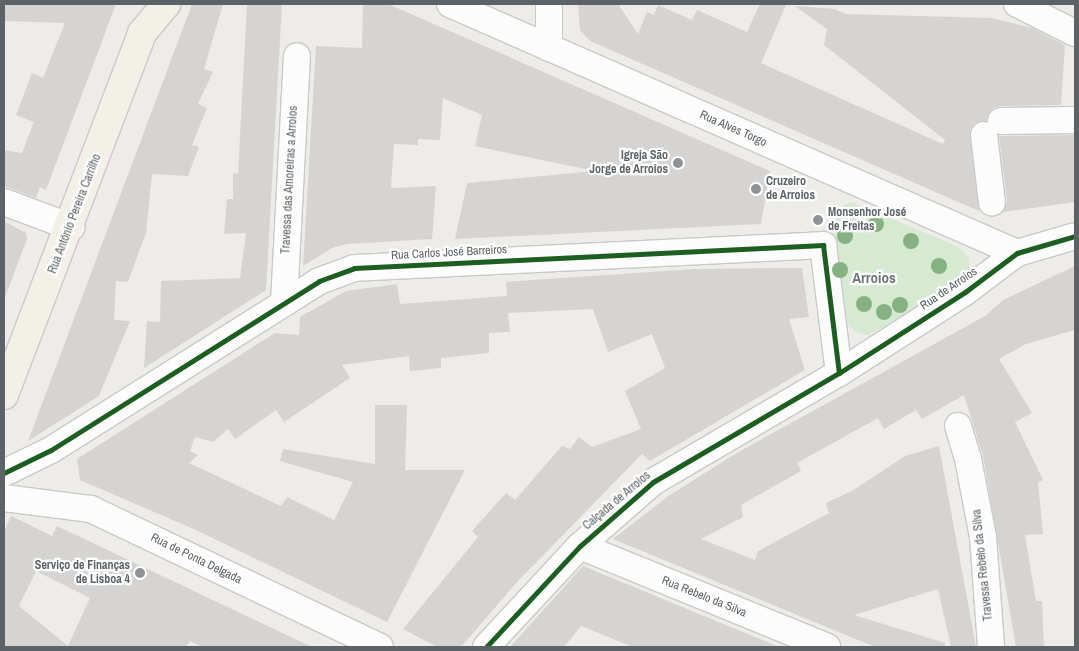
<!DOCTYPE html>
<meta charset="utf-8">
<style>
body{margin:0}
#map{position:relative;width:1079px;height:651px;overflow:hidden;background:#edece8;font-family:"Archivo Narrow",sans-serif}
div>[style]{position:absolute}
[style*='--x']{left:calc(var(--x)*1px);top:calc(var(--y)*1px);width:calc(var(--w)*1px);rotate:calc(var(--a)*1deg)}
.green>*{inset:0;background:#d6ead2}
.building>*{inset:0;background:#d5d4d2}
.roads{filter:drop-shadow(1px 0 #c9c9c8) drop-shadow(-1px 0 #c9c9c8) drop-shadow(0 1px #c9c9c8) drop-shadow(0 -1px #c9c9c8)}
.minor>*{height:26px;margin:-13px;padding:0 13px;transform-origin:13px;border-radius:13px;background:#fcfcfc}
.major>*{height:28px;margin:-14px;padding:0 14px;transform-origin:14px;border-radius:14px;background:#f3f0e8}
.cycleway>*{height:5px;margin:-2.5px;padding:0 2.5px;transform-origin:2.5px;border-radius:2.5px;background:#1b5e20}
.trees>*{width:16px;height:16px;margin:-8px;border-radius:50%;background:#86b283}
.dots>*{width:14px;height:14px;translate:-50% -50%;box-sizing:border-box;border:2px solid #fff;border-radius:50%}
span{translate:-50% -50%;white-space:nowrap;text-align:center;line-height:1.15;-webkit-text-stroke:4.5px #fff;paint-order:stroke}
.street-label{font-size:12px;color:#5d6266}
.poi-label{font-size:12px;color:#5d6266;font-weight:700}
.right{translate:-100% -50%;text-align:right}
.left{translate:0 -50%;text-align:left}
.quarter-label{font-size:15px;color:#6e7478;font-weight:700}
.frame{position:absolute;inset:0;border:5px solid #5d6266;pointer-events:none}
</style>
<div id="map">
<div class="green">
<div style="clip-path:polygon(852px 202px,959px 247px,969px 259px,969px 274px,956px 286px,874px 332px,868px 335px,855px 332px,847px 322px,832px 219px,839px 207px)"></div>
</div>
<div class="building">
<div style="clip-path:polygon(4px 4px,116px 4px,46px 190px,40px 187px,36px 198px,4px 186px,4px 150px,22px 153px,34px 122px,16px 115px,32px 73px,43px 78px,65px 23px,4px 21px)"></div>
<div style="clip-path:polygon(192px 4px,223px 4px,204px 69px,213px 72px,198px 104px,207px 108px,192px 145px,199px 147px,188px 176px,152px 174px,146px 233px,128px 282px,116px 281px,114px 320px,130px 321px,99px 396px,28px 441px)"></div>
<div style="clip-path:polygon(247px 4px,282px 4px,266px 290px,144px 368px,147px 321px,160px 322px,161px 281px,240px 278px,246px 233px,224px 234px,227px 199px,233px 199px,233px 173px,238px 174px)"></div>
<div style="clip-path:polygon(363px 4px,388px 4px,770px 171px,761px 224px,455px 239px,467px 183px,595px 171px,475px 146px,482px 115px,443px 98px,440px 140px,418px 139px,418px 145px,394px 144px,391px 188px,436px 186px,432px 239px,348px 244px,334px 247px,303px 266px,316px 46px,362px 48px)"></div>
<div style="clip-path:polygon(578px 4px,618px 4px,638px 34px,647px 12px,654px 15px,658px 5px,692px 20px,697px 10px,747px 32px,760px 4px,786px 5px,761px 63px,943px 144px,945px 140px,824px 45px,827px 29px,795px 6px,835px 9px,846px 14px,991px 18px,1032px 28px,1065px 45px,1061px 105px,1000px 106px,993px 108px,986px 121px,975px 123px,970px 129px,979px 211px,590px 41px,580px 30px)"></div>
<div style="clip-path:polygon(1075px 135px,1075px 202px,1003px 212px,1007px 201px,999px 136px)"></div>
<div style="clip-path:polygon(4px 221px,26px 233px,27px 239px,5px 297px)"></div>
<div style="clip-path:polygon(1075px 266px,1075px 330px,1026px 344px,999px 359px,1032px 413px,1015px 422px,1043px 480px,1038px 482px,1043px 534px,1025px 535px,1036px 601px,1042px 601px,1044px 647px,1016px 647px,983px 456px,964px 395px,922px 419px,916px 410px,884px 429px,878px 418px,797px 463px,801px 471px,741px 505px,743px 517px,701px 539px,755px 560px,758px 551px,829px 513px,826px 503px,852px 491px,905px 456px,939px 446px,976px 647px,951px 647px,938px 589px,854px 615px,945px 643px,945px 647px,875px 647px,613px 539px,667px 497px,735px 454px,985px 316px,1003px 300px)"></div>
<div style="clip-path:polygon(802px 268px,809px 317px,789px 319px,805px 370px,650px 461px,642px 454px,518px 581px,461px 647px,437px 647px,403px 629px,478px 537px,472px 531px,506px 493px,515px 500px,562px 446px,570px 449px,579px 437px,592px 447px,641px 429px,625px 391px,665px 368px,652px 334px,608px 352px,593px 309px,508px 313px,510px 332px,489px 333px,489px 353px,441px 358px,441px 368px,410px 371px,409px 356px,342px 365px,350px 378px,284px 422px,276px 410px,235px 439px,228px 429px,213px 442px,195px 437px,190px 451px,198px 455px,189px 463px,281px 506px,287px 497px,334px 520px,353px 482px,280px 461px,283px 449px,375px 464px,375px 405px,407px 405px,405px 470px,465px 470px,387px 622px,196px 530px,80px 480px,77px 459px,275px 333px,299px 335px,300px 317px,346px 291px,397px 284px,400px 304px,507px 296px,506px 282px,694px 269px)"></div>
<div style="clip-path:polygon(evenodd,11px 516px,52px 536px,57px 526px,312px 647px,203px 647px,190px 641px,186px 647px,4px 647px,4px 532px,11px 516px,36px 571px,90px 598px,68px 646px,19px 606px,36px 571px)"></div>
<div style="clip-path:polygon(583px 566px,779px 647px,633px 647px,581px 626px,564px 647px,510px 647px)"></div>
</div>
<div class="roads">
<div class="minor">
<div style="--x:450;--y:4;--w:619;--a:23.71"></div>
<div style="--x:549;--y:4;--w:44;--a:90"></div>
<div style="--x:1017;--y:4;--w:65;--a:26.6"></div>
<div style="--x:1001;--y:121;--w:74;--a:-0.8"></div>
<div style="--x:984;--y:135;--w:68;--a:83.3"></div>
<div style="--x:4;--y:202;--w:72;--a:20.5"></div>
<div style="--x:284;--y:303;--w:247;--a:-87"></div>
<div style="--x:958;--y:426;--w:34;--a:73"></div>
<div style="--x:968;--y:459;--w:79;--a:79.1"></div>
<div style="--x:983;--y:537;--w:110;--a:85.8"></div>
<div style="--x:4;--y:473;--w:52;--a:-26.1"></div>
<div style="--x:51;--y:450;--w:317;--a:-32.2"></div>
<div style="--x:319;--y:281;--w:37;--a:-20"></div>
<div style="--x:354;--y:268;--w:470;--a:-2.8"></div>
<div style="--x:823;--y:245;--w:129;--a:82.9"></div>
<div style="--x:4;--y:498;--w:88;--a:7.2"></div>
<div style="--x:91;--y:509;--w:320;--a:25.5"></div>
<div style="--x:580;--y:546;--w:267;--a:22.2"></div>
<div style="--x:486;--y:647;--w:138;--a:-47.1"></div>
<div style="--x:580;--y:546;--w:97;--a:-41.2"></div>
<div style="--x:653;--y:482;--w:216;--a:-30.4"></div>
<div style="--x:839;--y:373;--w:150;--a:-32.7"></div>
<div style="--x:965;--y:292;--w:65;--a:-36.9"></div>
<div style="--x:1017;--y:253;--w:60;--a:-16.3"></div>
</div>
<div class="major">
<div style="--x:4;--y:395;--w:387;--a:-69.1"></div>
<div style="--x:142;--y:33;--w:38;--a:-50"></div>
</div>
</div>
<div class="cycleway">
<div style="--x:4;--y:473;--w:52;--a:-26.1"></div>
<div style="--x:51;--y:450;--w:317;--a:-32.2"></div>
<div style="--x:319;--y:281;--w:37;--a:-20"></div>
<div style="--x:354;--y:268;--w:470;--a:-2.8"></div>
<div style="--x:823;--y:245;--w:129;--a:82.9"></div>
<div style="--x:486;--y:647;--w:138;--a:-47.1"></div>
<div style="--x:580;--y:546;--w:97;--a:-41.2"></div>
<div style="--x:653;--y:482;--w:216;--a:-30.4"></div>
<div style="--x:839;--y:373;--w:150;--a:-32.7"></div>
<div style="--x:965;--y:292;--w:65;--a:-36.9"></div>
<div style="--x:1017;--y:253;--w:60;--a:-16.3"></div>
</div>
<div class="trees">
<div style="left:876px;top:224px"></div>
<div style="left:845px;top:236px"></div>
<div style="left:911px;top:241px"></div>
<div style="left:939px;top:266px"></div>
<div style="left:840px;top:270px"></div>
<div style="left:864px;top:304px"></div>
<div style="left:900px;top:305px"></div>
<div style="left:884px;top:312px"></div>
</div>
<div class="dots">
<div style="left:678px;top:163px;background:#8f9294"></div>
<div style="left:756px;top:189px;background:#8f9294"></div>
<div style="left:818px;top:220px;background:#8f9294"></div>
<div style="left:140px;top:573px;background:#8f9294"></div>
</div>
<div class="street-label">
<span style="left:733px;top:129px;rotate:24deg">Rua Alves Torgo</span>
<span style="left:290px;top:180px;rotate:-87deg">Travessa das Amoreiras a Arroios</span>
<span style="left:75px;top:214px;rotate:-69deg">Rua António Pereira Carrilho</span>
<span style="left:449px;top:253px;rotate:-3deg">Rua Carlos José Barreiros</span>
<span style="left:949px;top:289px;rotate:-34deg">Rua de Arroios</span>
<span style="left:617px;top:501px;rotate:-40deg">Calçada de Arroios</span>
<span style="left:196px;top:559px;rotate:26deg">Rua de Ponta Delgada</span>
<span style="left:983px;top:565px;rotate:-96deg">Travessa Rebelo da Silva</span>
<span style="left:704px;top:597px;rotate:22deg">Rua Rebelo da Silva</span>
</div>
<div class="poi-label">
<span class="right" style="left:668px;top:163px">Igreja São<br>Jorge de Arroios</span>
<span class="left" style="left:766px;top:189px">Cruzeiro<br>de Arroios</span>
<span class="left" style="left:828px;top:220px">Monsenhor José<br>de Freitas</span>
<span class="right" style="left:130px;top:573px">Serviço de Finanças<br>de Lisboa 4</span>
</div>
<div class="quarter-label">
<span style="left:874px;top:278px">Arroios</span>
</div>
<div class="frame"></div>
</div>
